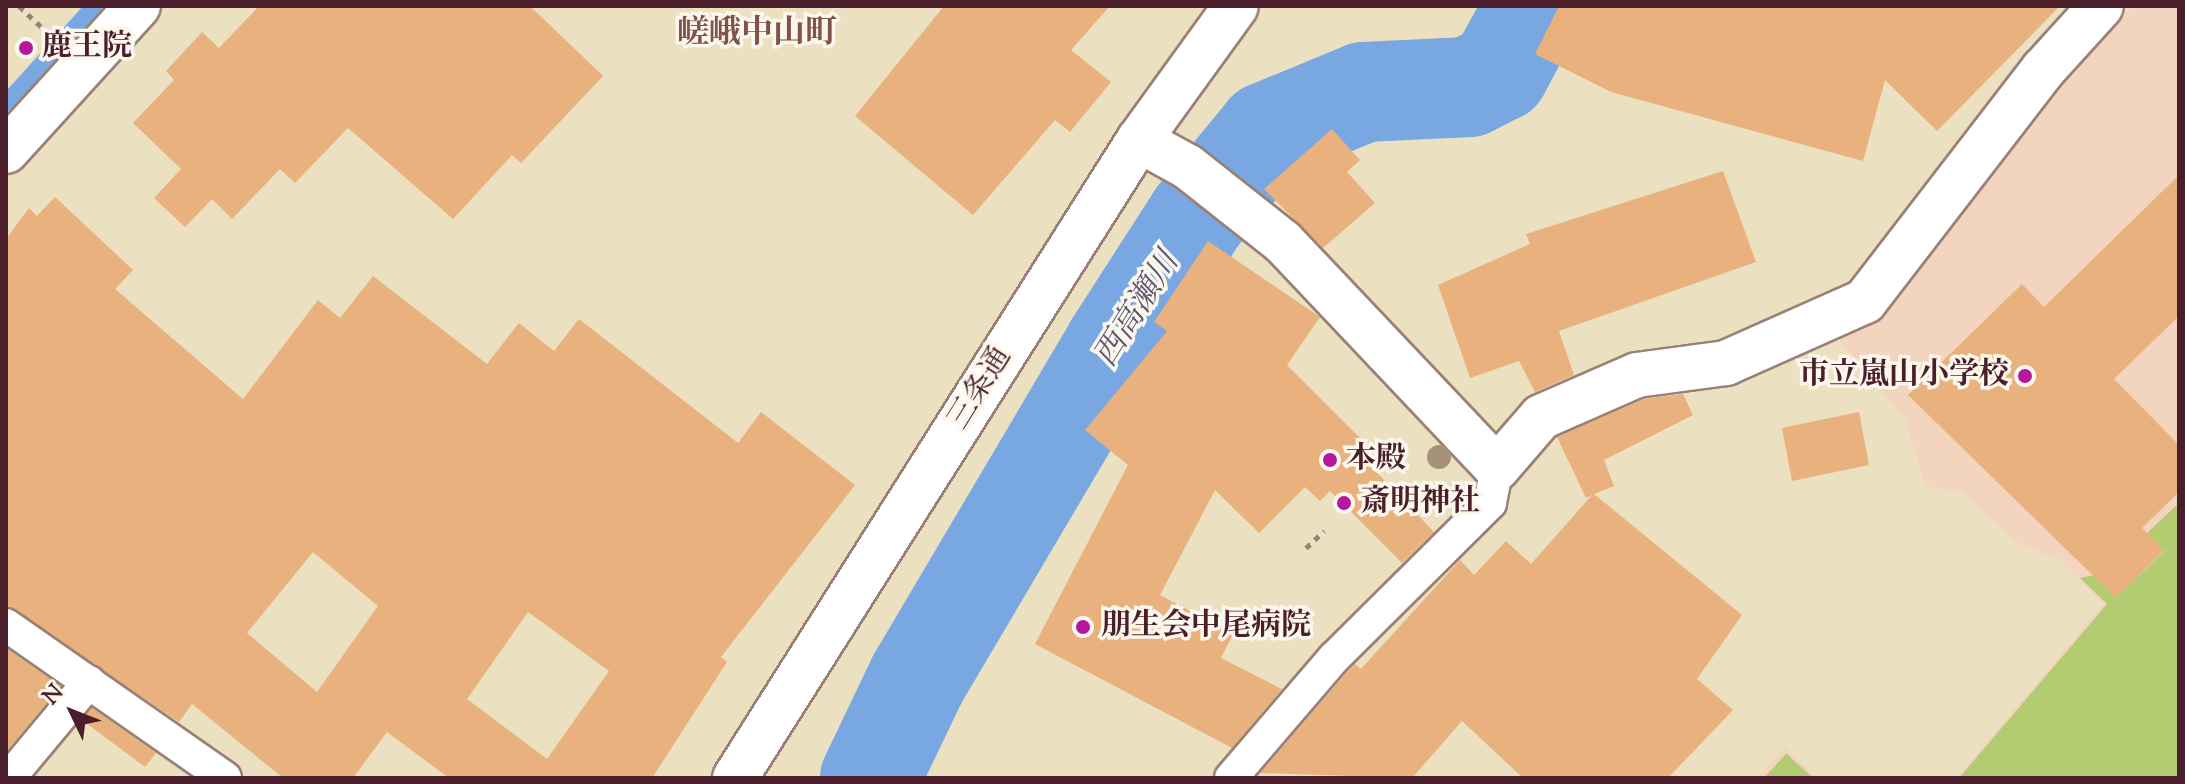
<!DOCTYPE html>
<meta charset="utf-8">
<style>
body{margin:0}
#map{position:relative;width:2185px;height:784px;overflow:hidden;background:#ebe1c0;font-family:"Sorts Mill Goudy","Noto Serif JP",serif}
div>[style]{position:absolute}
[style*='--x']{left:calc(var(--x)*1px);top:calc(var(--y)*1px);width:calc(var(--w)*1px);rotate:calc(var(--a)*1deg)}
.built>*{inset:0;background:#f3d4bf}
.green>*{inset:0;background:#b3cc72}
.stream>*{height:16px;margin:-8px;padding:0 8px;transform-origin:8px;border-radius:8px;background:#78a7e2}
.river>*{height:100px;margin:-50px;padding:0 50px;transform-origin:50px;border-radius:50px;background:#78a7e2}
.building>*{inset:0;background:#e8b17d}
.path>*{height:5px;margin-top:-2.5px;transform-origin:0;background:repeating-linear-gradient(90deg,#9a8076 0 6px,transparent 0 12px)}
.roads{filter:drop-shadow(2px 0 #9a8076) drop-shadow(-2px 0 #9a8076) drop-shadow(0 2px #9a8076) drop-shadow(0 -2px #9a8076)}
.lane>*{height:32px;margin:-16px;padding:0 16px;transform-origin:16px;border-radius:16px;background:#fff}
.street>*{height:44px;margin:-22px;padding:0 22px;transform-origin:22px;border-radius:22px;background:#fff}
.secondary>*{height:44px;margin:-22px;padding:0 22px;transform-origin:22px;border-radius:22px;background:#fff}
.trees>*{width:24px;height:24px;margin:-12px;border-radius:50%;background:#a4937a}
.dots>*{width:22px;height:22px;translate:-50% -50%;box-sizing:border-box;border:4px solid #fbf7ec;border-radius:50%}
span{translate:-50% -50%;white-space:nowrap;text-align:center;line-height:1.15;-webkit-text-stroke:7px #fbf7ec;paint-order:stroke}
.poi-label{font-size:30px;color:#4a1f2b;font-weight:700}
.left{translate:0 -50%;text-align:left}
.right{translate:-100% -50%;text-align:right}
.street-label{font-size:30px;color:#4a1f2b}
.neighbourhood-label{font-size:32px;color:#815248;font-weight:700}
.water-label{font-size:32px;color:#5c5574;font-style:italic}
.frame{position:absolute;inset:0;border:8px solid #4a1f2b;pointer-events:none}
.north{position:absolute;left:32px;top:672px;width:80px;height:80px;-webkit-text-stroke:6px #fbf7ec;paint-order:stroke;rotate:313deg;font-size:22px;font-weight:700;line-height:32px;text-align:center;color:#4a1f2b}
.north::after{content:'';display:block;margin:auto;width:28px;height:36px;background:#4a1f2b;clip-path:polygon(50% 0,100% 100%,50% 72%,0 100%)}
</style>
<div id="map">
<div class="built">
<div style="clip-path:polygon(2133px 6px,2179px 6px,2179px 778px,1956px 778px,2103px 604px,2060px 560px,2019px 544px,1961px 492px,1925px 486px,1905px 418px,1835px 335px,1873px 306px)"></div>
<div style="clip-path:polygon(1785px 747px,1818px 778px,1757px 778px)"></div>
</div>
<div class="green">
<div style="clip-path:polygon(2179px 503px,2179px 778px,1959px 778px,2107px 604px,2080px 578px,2094px 575px,2117px 597px,2164px 551px,2147px 533px)"></div>
<div style="clip-path:polygon(1786px 754px,1787px 754px,1813px 778px,1764px 778px)"></div>
</div>
<div class="stream">
<div style="--x:6;--y:103;--w:131;--a:-47.8"></div>
</div>
<div class="river">
<div style="--x:870;--y:778;--w:111;--a:-64.4"></div>
<div style="--x:918;--y:678;--w:386;--a:-59.4"></div>
<div style="--x:1114;--y:346;--w:153;--a:-57.2"></div>
<div style="--x:1197;--y:217;--w:110;--a:-50.5"></div>
<div style="--x:1267;--y:132;--w:105;--a:-22.4"></div>
<div style="--x:1364;--y:92;--w:105;--a:-2.7"></div>
<div style="--x:1469;--y:87;--w:34;--a:-27"></div>
<div style="--x:1499;--y:72;--w:75;--a:-61.4"></div>
</div>
<div class="building">
<div style="clip-path:polygon(259px 6px,530px 6px,603px 76px,521px 163px,512px 155px,453px 219px,348px 128px,295px 183px,280px 169px,232px 219px,212px 199px,185px 227px,154px 198px,181px 169px,133px 123px,174px 80px,166px 71px,202px 32px,219px 48px)"></div>
<div style="clip-path:polygon(944px 6px,1110px 6px,1071px 50px,1111px 82px,1070px 132px,1055px 120px,973px 215px,855px 116px)"></div>
<div style="clip-path:polygon(1559px 6px,2060px 6px,1937px 131px,1885px 80px,1863px 161px,1611px 92px,1535px 54px)"></div>
<div style="clip-path:polygon(1332px 129px,1360px 160px,1347px 172px,1375px 203px,1323px 248px,1264px 189px)"></div>
<div style="clip-path:polygon(1723px 171px,1756px 262px,1559px 331px,1574px 375px,1535px 392px,1519px 361px,1470px 378px,1438px 285px,1530px 244px,1526px 234px)"></div>
<div style="clip-path:polygon(2179px 175px,2179px 316px,2114px 379px,2179px 445px,2179px 492px,2142px 528px,2164px 550px,2116px 598px,1908px 395px,2022px 284px,2044px 307px)"></div>
<div style="clip-path:polygon(evenodd,55px 197px,133px 270px,115px 289px,243px 399px,318px 300px,340px 318px,373px 276px,487px 364px,519px 323px,554px 351px,579px 319px,738px 443px,761px 412px,855px 485px,721px 657px,727px 662px,652px 778px,449px 778px,387px 732px,353px 778px,283px 778px,192px 704px,179px 722px,6px 606px,6px 239px,29px 208px,37px 216px,55px 197px,313px 552px,378px 606px,317px 692px,247px 633px,313px 552px,55px 197px,528px 612px,609px 671px,547px 759px,467px 699px,528px 612px)"></div>
<div style="clip-path:polygon(1208px 241px,1320px 317px,1287px 365px,1372px 450px,1363px 458px,1434px 532px,1402px 563px,1330px 491px,1320px 501px,1305px 487px,1259px 533px,1215px 490px,1160px 595px,1233px 634px,1221px 658px,1282px 689px,1232px 748px,1035px 644px,1128px 465px,1085px 430px,1167px 331px,1154px 322px)"></div>
<div style="clip-path:polygon(1683px 394px,1693px 415px,1604px 460px,1614px 486px,1594px 494px,1742px 615px,1697px 679px,1733px 710px,1668px 778px,1523px 778px,1462px 721px,1412px 778px,1260px 773px,1348px 671px,1355px 664px,1361px 669px,1460px 560px,1474px 575px,1506px 541px,1531px 564px,1592px 495px,1586px 498px,1557px 437px,1644px 399px)"></div>
<div style="clip-path:polygon(1859px 412px,1869px 465px,1792px 481px,1782px 428px)"></div>
<div style="clip-path:polygon(6px 648px,61px 686px,6px 752px)"></div>
<div style="clip-path:polygon(92px 708px,156px 753px,145px 767px,82px 720px)"></div>
</div>
<div class="path">
<div style="--x:19;--y:6;--w:40;--a:43"></div>
<div style="--x:1306;--y:548;--w:25;--a:-43"></div>
</div>
<div class="roads">
<div class="lane">
<div style="--x:6;--y:625;--w:267;--a:34.9"></div>
<div style="--x:9;--y:778;--w:125;--a:-50.2"></div>
<div style="--x:1231;--y:778;--w:158;--a:-49.4"></div>
<div style="--x:1334;--y:658;--w:220;--a:-44.8"></div>
<div style="--x:1490;--y:503;--w:36;--a:-79"></div>
</div>
<div class="street">
<div style="--x:1139;--y:140;--w:56;--a:28.9"></div>
<div style="--x:1188;--y:167;--w:121;--a:38.3"></div>
<div style="--x:1283;--y:242;--w:311;--a:46.6"></div>
<div style="--x:1497;--y:468;--w:67;--a:-49.2"></div>
<div style="--x:1541;--y:417;--w:105;--a:-23.6"></div>
<div style="--x:1637;--y:375;--w:90;--a:-7.7"></div>
<div style="--x:1726;--y:363;--w:152;--a:-24"></div>
<div style="--x:1865;--y:301;--w:292;--a:-52.4"></div>
<div style="--x:2043;--y:70;--w:86;--a:-47.8"></div>
<div style="--x:6;--y:151;--w:196;--a:-47.7"></div>
</div>
<div class="secondary">
<div style="--x:735;--y:778;--w:755;--a:-57.66"></div>
<div style="--x:1139;--y:140;--w:165;--a:-54.1"></div>
</div>
</div>
<div class="trees">
<div style="left:1439px;top:457px"></div>
</div>
<div class="dots">
<div style="left:26px;top:48px;background:#b5179e"></div>
<div style="left:2025px;top:376px;background:#b5179e"></div>
<div style="left:1330px;top:460px;background:#b5179e"></div>
<div style="left:1344px;top:503px;background:#b5179e"></div>
<div style="left:1083px;top:627px;background:#b5179e"></div>
</div>
<div class="poi-label">
<span class="left" style="left:42px;top:48px">鹿王院</span>
<span class="right" style="left:2009px;top:376px">市立嵐山小学校</span>
<span class="left" style="left:1346px;top:460px">本殿</span>
<span class="left" style="left:1360px;top:503px">斎明神社</span>
<span class="left" style="left:1101px;top:627px">朋生会中尾病院</span>
</div>
<div class="street-label">
<span style="left:981px;top:389px;rotate:-58deg">三条通</span>
</div>
<div class="neighbourhood-label">
<span style="left:757px;top:34px">嵯峨中山町</span>
</div>
<div class="water-label">
<span style="left:1138px;top:310px;rotate:-58deg">西高瀬川</span>
</div>
<div class="frame"></div>
<div class="north">N</div>
</div>
